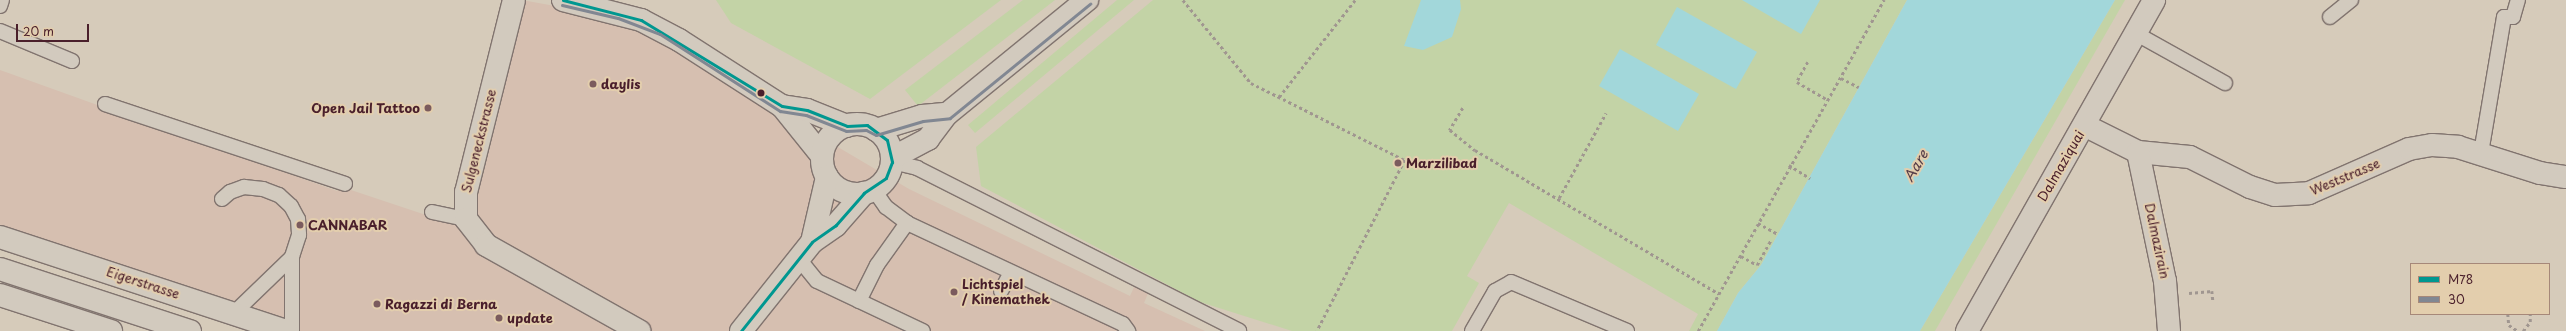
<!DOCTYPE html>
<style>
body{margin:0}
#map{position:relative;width:2566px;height:331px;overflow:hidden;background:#d6cbba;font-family:"Playpen Sans",sans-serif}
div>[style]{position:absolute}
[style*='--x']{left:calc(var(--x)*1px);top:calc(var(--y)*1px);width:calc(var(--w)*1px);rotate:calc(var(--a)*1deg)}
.built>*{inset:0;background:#d6bfb0}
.green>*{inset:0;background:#c3d3a6}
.water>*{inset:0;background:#a2d7da}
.path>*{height:2.5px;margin-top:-1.25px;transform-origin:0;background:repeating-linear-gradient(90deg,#a09690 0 3px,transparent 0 6px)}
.roads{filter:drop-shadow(1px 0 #81746f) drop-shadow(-1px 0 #81746f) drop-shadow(0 1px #81746f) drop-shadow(0 -1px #81746f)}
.lane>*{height:14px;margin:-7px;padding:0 7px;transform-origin:7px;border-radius:7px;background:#d2cabe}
.street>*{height:22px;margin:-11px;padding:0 11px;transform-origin:11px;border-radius:11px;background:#d2cabe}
.street>.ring{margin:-11px;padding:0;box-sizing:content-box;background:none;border:22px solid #d2cabe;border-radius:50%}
.secondary>*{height:22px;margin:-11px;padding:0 11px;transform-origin:11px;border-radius:11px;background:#d2cabe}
.primary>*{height:22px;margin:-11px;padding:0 11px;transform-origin:11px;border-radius:11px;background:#d2cabe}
.bus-1>*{height:3px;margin:-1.5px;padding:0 1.5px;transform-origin:1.5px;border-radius:1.5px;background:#009790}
.bus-2>*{height:3px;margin:-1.5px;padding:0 1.5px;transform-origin:1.5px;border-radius:1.5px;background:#818792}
.dots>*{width:11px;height:11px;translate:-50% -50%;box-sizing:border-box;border:2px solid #e3cead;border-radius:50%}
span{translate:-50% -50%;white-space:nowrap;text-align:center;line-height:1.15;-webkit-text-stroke:4px #e3cead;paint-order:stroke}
.poi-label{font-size:13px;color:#4a1f2b;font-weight:700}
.left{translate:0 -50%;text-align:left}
.right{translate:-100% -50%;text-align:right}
.street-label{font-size:13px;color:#4a1f2b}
.water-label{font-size:14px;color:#543b47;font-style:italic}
.legend{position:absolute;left:2410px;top:263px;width:140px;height:52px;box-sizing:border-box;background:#e3cead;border:1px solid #a68879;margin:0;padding:5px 7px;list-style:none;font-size:12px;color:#4a1f2b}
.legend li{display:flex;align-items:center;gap:8px;height:20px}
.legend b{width:20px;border:1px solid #a68879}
.scale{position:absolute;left:16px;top:24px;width:73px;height:18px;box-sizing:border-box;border:2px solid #4a1f2b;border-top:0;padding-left:5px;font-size:12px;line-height:14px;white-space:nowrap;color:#4a1f2b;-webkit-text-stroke:3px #e3cead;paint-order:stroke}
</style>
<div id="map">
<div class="built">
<div style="clip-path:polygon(522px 0,588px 12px,636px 28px,909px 189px,1130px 296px,1135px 285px,1149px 291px,1144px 303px,1205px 331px,280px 331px,0 238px,0 70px,337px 191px,339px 186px,438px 219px,470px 218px)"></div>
</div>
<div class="green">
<div style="clip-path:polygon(716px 0,1001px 0,870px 99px,731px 23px)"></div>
<div style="clip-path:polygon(1023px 0,1055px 0,918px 106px,905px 90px)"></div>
<div style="clip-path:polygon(1117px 0,1134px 0,975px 133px,968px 125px)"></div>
<div style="clip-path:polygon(1153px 0,1907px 0,1761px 265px,1738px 293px,1717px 331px,1689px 331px,1698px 314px,1509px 203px,1467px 276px,1479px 283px,1452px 331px,1292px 331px,1200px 302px,981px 186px,976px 147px)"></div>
<div style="clip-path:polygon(2115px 0,2125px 0,1935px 331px,1920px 331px)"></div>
</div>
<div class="water">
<div style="clip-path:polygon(1421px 0,1460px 0,1461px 9px,1452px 37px,1423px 50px,1404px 46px)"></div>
<div style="clip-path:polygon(1742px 0,1820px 0,1801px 34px)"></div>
<div style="clip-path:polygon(1907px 0,2115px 0,1920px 331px,1717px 331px,1738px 293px,1761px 265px)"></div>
<div style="clip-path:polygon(1677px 7px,1757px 52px,1736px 89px,1656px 45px)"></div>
<div style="clip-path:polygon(1620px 49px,1699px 94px,1678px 131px,1599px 86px)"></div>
</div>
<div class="path">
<div style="--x:1183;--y:0;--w:107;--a:50.7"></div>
<div style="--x:1251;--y:83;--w:172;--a:26.6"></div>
<div style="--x:1405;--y:160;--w:192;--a:117.2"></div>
<div style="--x:1808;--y:62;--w:23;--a:119"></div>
<div style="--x:1797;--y:82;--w:34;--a:30"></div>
<div style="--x:1841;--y:78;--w:20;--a:27"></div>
<div style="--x:1279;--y:97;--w:123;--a:-51.9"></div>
<div style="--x:1463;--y:108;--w:26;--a:121"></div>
<div style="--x:1450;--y:130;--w:32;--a:39"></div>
<div style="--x:1475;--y:150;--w:283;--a:30.5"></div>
<div style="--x:1789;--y:165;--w:25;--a:32"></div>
<div style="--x:1559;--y:198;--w:97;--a:-61.1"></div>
<div style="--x:1758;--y:223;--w:23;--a:29"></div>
<div style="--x:1741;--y:256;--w:18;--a:29"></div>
<div style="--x:1757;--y:265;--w:29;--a:-61"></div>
<div style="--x:2189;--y:293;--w:23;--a:-5"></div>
<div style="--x:2212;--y:291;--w:9;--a:84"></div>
<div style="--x:2508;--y:314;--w:11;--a:85"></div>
<div style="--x:2509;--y:325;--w:11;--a:34"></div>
<div style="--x:1698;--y:331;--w:380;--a:-60.7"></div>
<div style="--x:2523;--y:331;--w:11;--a:-52"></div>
<div style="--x:2530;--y:322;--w:8;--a:-90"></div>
</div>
<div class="roads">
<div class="lane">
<div style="--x:0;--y:6;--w:6;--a:-72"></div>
<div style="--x:2330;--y:17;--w:27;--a:-39"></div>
<div style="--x:0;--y:31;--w:78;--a:22.6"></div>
<div style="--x:2135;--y:33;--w:103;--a:29.1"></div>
<div style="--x:105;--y:104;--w:253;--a:18.4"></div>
<div style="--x:2481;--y:153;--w:138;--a:-80.4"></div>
<div style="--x:2504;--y:17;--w:9;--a:0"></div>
<div style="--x:2513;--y:17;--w:18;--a:-74"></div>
<div style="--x:892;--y:162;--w:26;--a:13"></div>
<div style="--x:917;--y:168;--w:361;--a:26.8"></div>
<div style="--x:874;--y:190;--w:21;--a:55"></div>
<div style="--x:886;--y:207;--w:26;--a:37"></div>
<div style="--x:907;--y:223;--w:238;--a:25.1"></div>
<div style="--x:1123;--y:324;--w:9;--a:54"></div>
<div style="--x:222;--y:199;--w:11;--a:-41"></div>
<div style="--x:230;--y:192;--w:15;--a:-20"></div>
<div style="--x:244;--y:187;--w:19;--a:6"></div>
<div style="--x:263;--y:189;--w:17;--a:21"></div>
<div style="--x:279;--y:195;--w:16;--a:43"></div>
<div style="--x:291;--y:206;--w:15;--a:62"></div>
<div style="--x:298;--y:219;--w:16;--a:86"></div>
<div style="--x:299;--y:235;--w:23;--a:108"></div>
<div style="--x:292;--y:257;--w:74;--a:90"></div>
<div style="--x:432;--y:212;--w:35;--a:12"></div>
<div style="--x:799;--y:259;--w:28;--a:51"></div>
<div style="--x:817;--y:281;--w:117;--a:25.3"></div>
<div style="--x:1001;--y:291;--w:21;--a:-62"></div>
<div style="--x:859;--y:301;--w:40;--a:-63.4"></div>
<div style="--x:877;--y:265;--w:52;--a:-54.5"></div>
<div style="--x:234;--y:313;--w:81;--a:-44"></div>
<div style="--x:1472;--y:331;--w:46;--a:-60.1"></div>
<div style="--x:1495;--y:291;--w:18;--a:-29"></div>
<div style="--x:1511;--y:282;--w:126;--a:22.9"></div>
</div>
<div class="street">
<div style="--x:514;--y:0;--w:198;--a:104"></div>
<div style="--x:466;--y:192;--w:27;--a:90"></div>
<div style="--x:466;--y:219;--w:33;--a:52"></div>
<div style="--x:486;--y:245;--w:176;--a:29.3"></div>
<div style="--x:563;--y:0;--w:81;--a:14.4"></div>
<div style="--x:641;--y:20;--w:43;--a:27.8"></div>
<div style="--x:679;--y:40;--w:122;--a:32.7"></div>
<div style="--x:782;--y:106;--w:64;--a:51.3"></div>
<div style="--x:782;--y:106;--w:25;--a:9"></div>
<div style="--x:807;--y:110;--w:43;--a:21.8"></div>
<div class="ring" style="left:822px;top:124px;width:48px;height:48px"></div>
<div style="--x:2084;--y:125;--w:60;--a:26.6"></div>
<div style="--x:2138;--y:152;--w:52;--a:5.5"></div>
<div style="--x:2190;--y:157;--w:67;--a:26.6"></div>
<div style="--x:2250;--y:187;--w:26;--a:18"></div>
<div style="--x:2275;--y:195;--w:34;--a:-3"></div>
<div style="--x:2309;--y:193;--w:109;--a:-23.7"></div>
<div style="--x:2409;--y:149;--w:23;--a:-10"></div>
<div style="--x:2432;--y:145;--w:26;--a:4"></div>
<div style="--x:2458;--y:147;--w:86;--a:17.6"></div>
<div style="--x:2540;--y:173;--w:26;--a:9"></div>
<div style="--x:876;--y:130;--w:48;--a:-16.9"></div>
<div style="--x:922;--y:116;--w:25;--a:-5"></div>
<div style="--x:2138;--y:152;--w:132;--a:78.2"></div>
<div style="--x:2165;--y:281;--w:50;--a:85.4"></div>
<div style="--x:892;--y:158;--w:41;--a:-27.8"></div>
<div style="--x:928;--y:139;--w:31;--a:-53"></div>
<div style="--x:947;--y:114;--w:181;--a:-39.2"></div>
<div style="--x:812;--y:242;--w:67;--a:-77"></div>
<div style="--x:741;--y:331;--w:114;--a:-51.4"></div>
<div style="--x:812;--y:242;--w:29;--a:-35"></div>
<div style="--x:836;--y:225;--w:43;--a:-48.8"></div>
<div style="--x:1967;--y:331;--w:380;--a:-60.5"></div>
</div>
<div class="secondary">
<div style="--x:0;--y:237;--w:301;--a:18.2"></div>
<div style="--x:0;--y:295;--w:117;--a:18"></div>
</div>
<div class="primary">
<div style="--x:0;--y:269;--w:200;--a:18.1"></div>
</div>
</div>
<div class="bus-1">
<div style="--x:563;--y:0;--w:81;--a:14.4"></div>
<div style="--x:641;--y:20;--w:165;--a:31.4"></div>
<div style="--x:782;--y:106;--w:25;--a:9"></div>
<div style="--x:807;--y:110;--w:43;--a:21.8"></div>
<div style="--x:847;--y:126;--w:20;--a:-3"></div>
<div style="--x:867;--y:125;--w:25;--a:37"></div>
<div style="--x:887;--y:140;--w:23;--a:77"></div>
<div style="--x:892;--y:162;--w:17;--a:111"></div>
<div style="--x:886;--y:178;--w:27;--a:146"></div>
<div style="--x:864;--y:193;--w:43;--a:131.2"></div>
<div style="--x:836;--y:225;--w:29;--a:145"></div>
<div style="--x:812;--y:242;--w:114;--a:128.6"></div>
</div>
<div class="bus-2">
<div style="--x:562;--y:5;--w:57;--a:13.1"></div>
<div style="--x:618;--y:18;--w:45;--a:20.9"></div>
<div style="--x:660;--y:34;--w:143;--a:32.7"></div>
<div style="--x:780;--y:111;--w:26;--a:9"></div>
<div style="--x:806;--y:115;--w:43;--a:21.8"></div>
<div style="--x:846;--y:131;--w:20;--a:-3"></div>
<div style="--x:866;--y:130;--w:11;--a:27"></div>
<div style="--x:876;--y:135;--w:49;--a:-16.6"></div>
<div style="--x:923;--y:121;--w:27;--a:-6"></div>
<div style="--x:950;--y:118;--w:181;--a:-39.2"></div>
</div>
<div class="dots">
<div style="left:593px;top:84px;background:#7b5b5d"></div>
<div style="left:761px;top:93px;background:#4a1f2b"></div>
<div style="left:428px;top:108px;background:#7b5b5d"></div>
<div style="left:1398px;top:163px;background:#7b5b5d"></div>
<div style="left:300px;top:225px;background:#7b5b5d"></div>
<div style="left:954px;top:292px;background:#7b5b5d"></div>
<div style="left:377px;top:304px;background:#7b5b5d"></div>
<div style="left:499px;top:318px;background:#7b5b5d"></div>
</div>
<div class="poi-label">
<span class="left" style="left:601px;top:84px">daylis</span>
<span class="right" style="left:420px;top:108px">Open Jail Tattoo</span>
<span class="left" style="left:1406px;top:163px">Marzilibad</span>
<span class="left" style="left:308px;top:225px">CANNABAR</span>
<span class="left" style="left:962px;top:292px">Lichtspiel<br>/ Kinemathek</span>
<span class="left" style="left:385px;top:304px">Ragazzi di Berna</span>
<span class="left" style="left:507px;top:318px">update</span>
</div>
<div class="street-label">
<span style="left:479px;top:141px;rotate:-76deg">Sulgeneckstrasse</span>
<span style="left:2061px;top:166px;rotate:-60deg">Dalmaziquai</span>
<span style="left:2345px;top:177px;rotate:-23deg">Weststrasse</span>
<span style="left:2157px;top:241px;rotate:78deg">Dalmazirain</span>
<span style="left:143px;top:283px;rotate:18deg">Eigerstrasse</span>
</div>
<div class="water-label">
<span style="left:1916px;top:166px;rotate:-60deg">Aare</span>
</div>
<ul class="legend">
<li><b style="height:5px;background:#009790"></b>M78</li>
<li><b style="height:5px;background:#818792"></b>30</li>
</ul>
<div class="scale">20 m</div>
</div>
